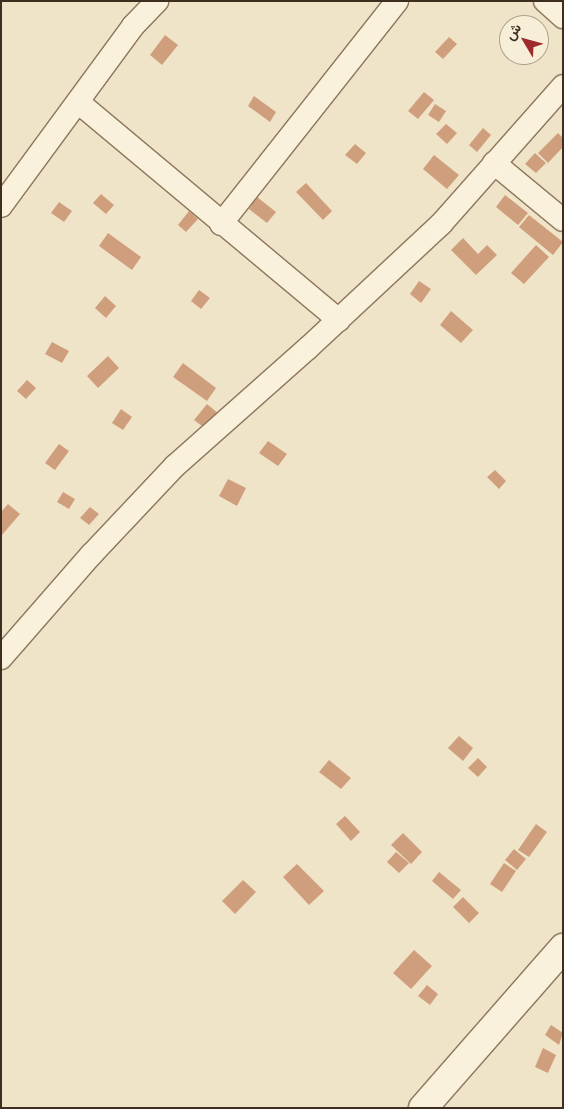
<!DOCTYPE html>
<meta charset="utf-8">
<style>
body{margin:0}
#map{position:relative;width:564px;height:1109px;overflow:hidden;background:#f0e4c8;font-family:"Source Serif 4",Vazirmatn,serif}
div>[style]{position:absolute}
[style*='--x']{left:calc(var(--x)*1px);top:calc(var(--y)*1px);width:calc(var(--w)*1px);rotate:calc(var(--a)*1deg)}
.building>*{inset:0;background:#cf9f7d}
.roads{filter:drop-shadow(1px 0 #8d765c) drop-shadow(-1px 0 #8d765c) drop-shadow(0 1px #8d765c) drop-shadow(0 -1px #8d765c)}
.street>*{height:22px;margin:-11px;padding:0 11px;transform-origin:11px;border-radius:11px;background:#faf1dc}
.secondary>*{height:28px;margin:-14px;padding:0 14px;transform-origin:14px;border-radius:14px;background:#faf1dc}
span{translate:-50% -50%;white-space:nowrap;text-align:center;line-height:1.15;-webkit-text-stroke:5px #f7eed8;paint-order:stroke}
.frame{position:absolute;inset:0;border:2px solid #3d2e20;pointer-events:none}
.north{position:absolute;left:499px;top:15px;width:50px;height:50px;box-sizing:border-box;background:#f7eed8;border:1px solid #ada18e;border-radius:50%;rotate:307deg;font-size:14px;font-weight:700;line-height:20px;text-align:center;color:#3d2e20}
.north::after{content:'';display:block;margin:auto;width:18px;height:22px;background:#9e2a2b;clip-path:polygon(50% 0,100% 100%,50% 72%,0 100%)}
</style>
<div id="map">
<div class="building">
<div style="clip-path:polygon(165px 35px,178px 45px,162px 65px,150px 55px)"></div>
<div style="clip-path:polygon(449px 37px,457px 44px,443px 59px,435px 52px)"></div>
<div style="clip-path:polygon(424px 92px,434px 100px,418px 119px,408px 111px)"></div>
<div style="clip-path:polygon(254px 96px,276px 112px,270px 122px,248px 106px)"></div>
<div style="clip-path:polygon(435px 104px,446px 111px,439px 122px,428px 115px)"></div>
<div style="clip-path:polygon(446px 124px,457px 133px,447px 144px,436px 134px)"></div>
<div style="clip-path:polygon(483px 128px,491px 135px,477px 152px,469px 145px)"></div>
<div style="clip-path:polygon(558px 133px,563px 138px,563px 147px,548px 163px,538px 153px)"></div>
<div style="clip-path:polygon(355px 144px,366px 153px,357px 164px,345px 155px)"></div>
<div style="clip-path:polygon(535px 153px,546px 163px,536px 173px,525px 164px)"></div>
<div style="clip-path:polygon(434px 155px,459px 175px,447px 189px,423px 169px)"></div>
<div style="clip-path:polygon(306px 183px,332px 211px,323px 220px,296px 192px)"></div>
<div style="clip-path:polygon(101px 194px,114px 205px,106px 214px,93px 203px)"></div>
<div style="clip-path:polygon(505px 195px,528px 213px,518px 225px,496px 207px)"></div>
<div style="clip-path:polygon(257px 197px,276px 212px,267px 223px,249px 209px)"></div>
<div style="clip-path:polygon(59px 202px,72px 211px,64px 222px,51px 213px)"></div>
<div style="clip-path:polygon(189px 211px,198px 219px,186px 232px,178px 225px)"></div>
<div style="clip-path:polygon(529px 215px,563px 242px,553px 255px,519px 227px)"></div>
<div style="clip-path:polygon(108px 233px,141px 257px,132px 270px,99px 246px)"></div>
<div style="clip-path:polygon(463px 238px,478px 254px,487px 245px,497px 255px,476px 275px,451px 250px)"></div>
<div style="clip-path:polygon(536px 245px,549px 257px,524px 284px,511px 273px)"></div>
<div style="clip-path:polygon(419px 281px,431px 289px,421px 303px,410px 294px)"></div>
<div style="clip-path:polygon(199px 290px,210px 298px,201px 309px,191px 301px)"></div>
<div style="clip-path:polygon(105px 296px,116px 306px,106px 318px,95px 308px)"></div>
<div style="clip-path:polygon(451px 311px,473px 330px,461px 343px,440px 325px)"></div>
<div style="clip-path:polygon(52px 342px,69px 351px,62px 363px,45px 354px)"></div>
<div style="clip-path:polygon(108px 356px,119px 368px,98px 388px,87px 376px)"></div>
<div style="clip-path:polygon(183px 363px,216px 388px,207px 401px,173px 377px)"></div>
<div style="clip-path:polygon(27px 380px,36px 388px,26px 399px,17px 391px)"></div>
<div style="clip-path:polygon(207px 404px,219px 414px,206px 429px,194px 420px)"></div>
<div style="clip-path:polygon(121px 409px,132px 417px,123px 430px,112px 423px)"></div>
<div style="clip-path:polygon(268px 441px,287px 454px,278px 466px,259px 453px)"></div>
<div style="clip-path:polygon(59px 444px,69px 451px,55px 470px,45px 463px)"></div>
<div style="clip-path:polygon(495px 470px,506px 481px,499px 489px,487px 477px)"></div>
<div style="clip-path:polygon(228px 479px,246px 488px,237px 506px,219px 496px)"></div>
<div style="clip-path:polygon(63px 492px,75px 499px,69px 509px,57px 502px)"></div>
<div style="clip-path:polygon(8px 504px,20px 514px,2px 535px,1px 512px)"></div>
<div style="clip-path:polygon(90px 507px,99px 514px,89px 525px,80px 518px)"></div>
<div style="clip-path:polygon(459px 736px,473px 748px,463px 761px,448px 748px)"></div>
<div style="clip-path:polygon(478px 758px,487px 767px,478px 777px,468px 768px)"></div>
<div style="clip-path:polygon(329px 760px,351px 778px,341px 789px,319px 772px)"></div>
<div style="clip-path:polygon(345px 816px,360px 832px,351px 841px,336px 824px)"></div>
<div style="clip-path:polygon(536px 824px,547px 832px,529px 857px,518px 850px)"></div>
<div style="clip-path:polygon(403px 833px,422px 852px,411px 864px,391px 845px)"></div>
<div style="clip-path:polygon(514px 849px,526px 859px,517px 870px,505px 860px)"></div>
<div style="clip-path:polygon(396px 852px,409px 863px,399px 873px,387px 862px)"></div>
<div style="clip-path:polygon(504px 863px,516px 871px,502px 892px,490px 884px)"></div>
<div style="clip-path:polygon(297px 864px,324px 891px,309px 905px,283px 877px)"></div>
<div style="clip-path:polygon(439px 872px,461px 890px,453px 899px,432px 881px)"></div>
<div style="clip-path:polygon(243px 880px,256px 892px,235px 914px,222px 901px)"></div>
<div style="clip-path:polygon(463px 897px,479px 913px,469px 923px,453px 907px)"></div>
<div style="clip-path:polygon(414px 950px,432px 966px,411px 989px,393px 973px)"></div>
<div style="clip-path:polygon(427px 985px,438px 994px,430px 1005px,418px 996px)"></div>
<div style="clip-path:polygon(551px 1025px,563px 1033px,559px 1045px,545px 1035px)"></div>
<div style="clip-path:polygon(543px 1048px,556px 1055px,548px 1073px,535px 1067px)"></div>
</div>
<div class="roads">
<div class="street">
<div style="--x:545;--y:1;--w:24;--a:42"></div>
<div style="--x:78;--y:102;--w:340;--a:39.9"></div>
<div style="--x:494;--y:163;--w:89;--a:39.6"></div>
<div style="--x:1;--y:206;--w:223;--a:-53.7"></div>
<div style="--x:133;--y:26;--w:35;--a:-46"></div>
<div style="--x:221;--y:224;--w:284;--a:-51.7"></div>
<div style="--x:1;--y:658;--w:137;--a:-48.9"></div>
<div style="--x:91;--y:555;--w:122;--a:-46.7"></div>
<div style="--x:175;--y:466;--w:178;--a:-41.6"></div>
<div style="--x:308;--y:348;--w:182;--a:-43"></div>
<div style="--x:441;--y:224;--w:184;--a:-48.5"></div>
</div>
<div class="secondary">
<div style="--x:423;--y:1108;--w:213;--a:-48.8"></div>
</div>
</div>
<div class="frame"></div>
<div class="north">ش</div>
</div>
